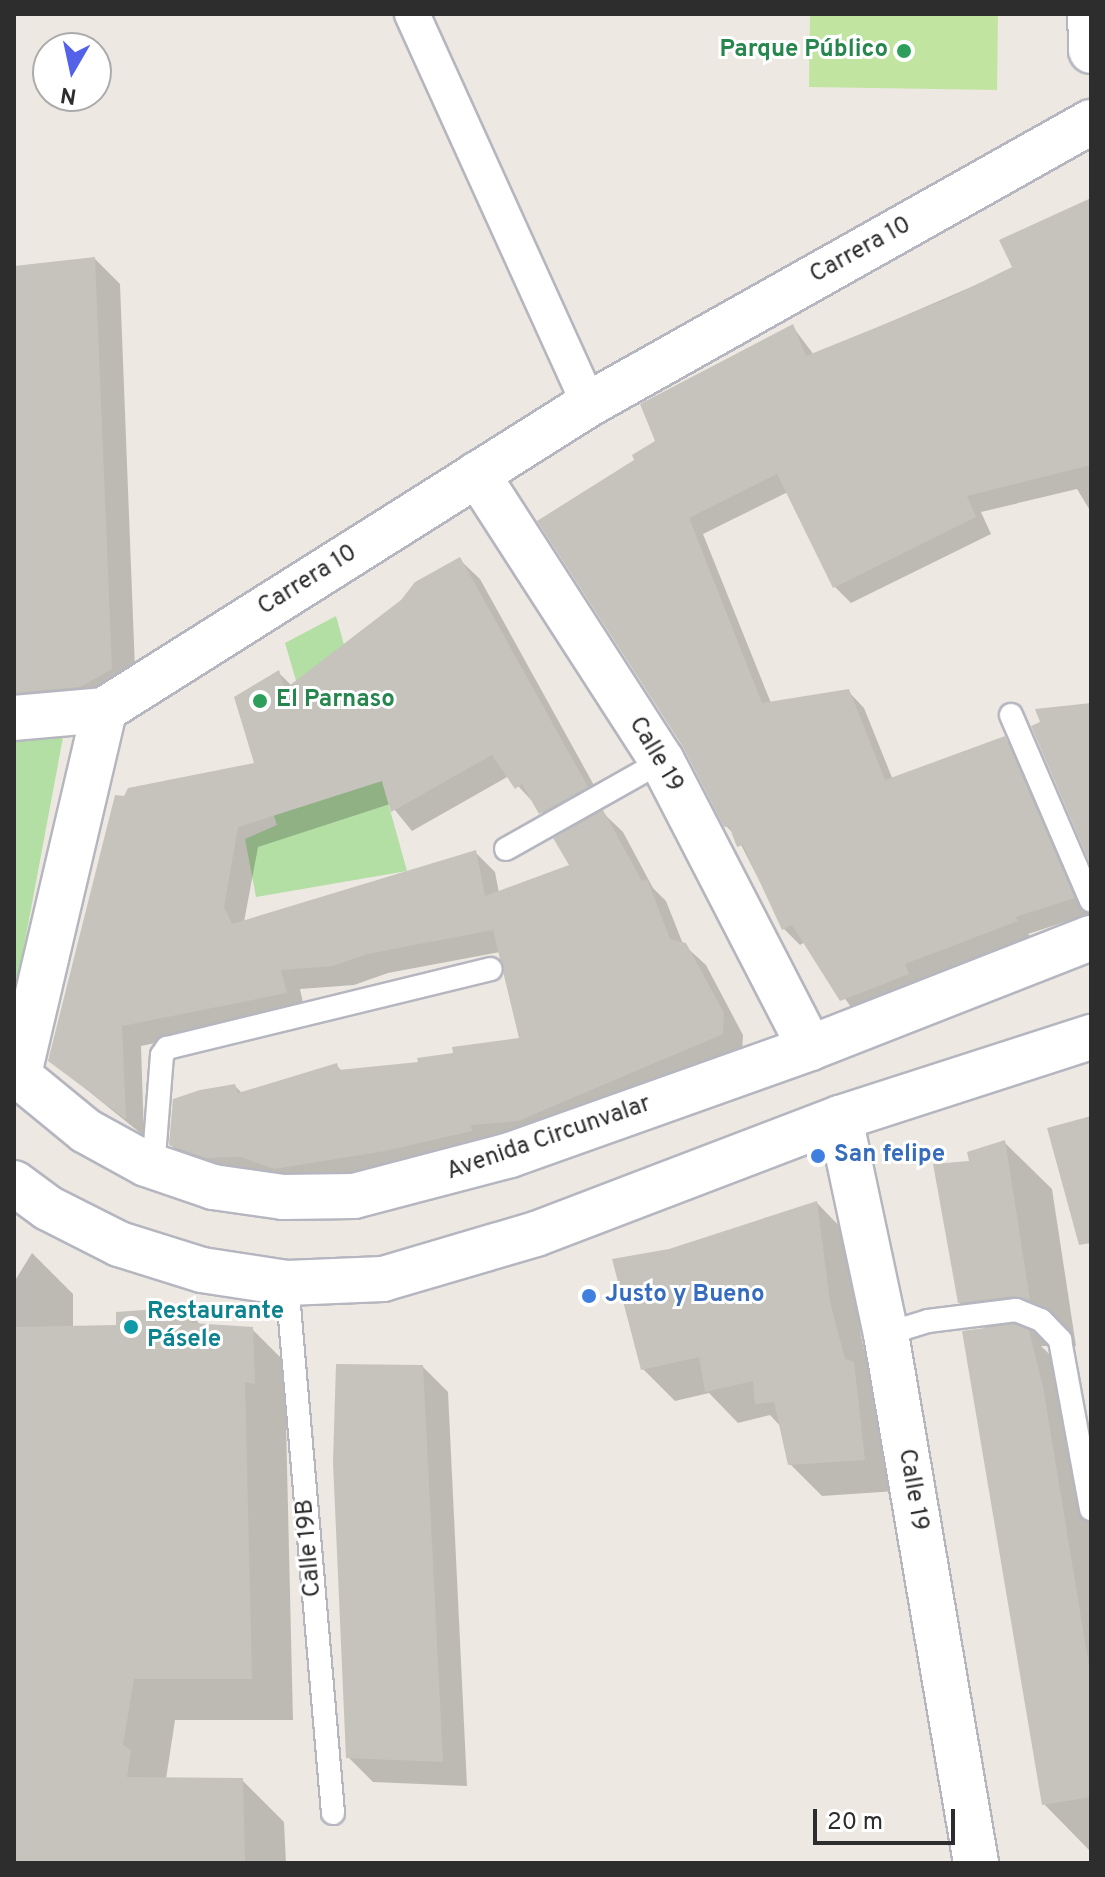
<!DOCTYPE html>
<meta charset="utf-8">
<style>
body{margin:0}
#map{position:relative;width:1105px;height:1877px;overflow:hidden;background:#ede9e2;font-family:Overpass,sans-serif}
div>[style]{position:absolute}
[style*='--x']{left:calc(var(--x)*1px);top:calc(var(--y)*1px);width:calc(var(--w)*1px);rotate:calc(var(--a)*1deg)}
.green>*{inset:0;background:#b3dea4}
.pitch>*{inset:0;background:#c2e4a1}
.shadow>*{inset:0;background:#0003}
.building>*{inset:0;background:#c6c3bd}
.roads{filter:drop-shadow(2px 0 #b5b6bf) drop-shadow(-2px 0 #b5b6bf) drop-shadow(0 2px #b5b6bf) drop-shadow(0 -2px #b5b6bf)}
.service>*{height:22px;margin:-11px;padding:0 11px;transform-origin:11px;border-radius:11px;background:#fff}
.pedestrian>*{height:34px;margin:-17px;padding:0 17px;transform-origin:17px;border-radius:17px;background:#fff}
.minor>*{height:44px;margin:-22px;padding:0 22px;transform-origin:22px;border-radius:22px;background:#fff}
.secondary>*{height:44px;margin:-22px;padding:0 22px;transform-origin:22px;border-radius:22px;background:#fff}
.dots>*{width:22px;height:22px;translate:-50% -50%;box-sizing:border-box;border:4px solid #fff;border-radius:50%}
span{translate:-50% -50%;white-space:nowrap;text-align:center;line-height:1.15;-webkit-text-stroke:6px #fff;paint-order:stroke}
.leisure-label{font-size:24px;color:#27864d;font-weight:700}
.right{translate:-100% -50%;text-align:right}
.left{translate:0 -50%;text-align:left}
.street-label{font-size:24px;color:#2d2d2d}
.shop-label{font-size:24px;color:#366cbe;font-weight:700}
.culture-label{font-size:24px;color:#0d838f;font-weight:700}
.frame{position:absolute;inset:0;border:16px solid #2d2d2d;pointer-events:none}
.north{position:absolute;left:32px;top:32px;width:80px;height:80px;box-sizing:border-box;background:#fff;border:2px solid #ababab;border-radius:50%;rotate:189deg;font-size:22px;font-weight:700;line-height:32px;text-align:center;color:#2d2d2d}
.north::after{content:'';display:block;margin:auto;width:28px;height:36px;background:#5362e9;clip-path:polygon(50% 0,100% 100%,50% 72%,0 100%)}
.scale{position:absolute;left:813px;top:1809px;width:142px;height:36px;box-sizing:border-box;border:4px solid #2d2d2d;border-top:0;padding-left:10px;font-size:24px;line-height:28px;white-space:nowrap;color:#2d2d2d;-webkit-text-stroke:6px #fff;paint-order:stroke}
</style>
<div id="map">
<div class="green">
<div style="clip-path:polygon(336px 616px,407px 871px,256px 897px,245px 839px,277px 825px,268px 799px,327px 786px,285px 643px)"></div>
<div style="clip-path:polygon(14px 730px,64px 732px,14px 1000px)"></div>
</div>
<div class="pitch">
<div style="clip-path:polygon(810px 14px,998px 14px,997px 90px,809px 87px)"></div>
</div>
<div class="shadow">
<div style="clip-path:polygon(1091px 200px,1091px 512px,1077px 489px,981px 512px,991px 534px,851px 603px,835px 587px,788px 492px,703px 534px,771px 703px,848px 691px,864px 708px,893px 780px,1004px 738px,1021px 755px,1089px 914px,1028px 934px,1032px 938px,919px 980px,924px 990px,858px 1017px,805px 942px,800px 945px,784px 929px,737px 837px,726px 826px,637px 460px,793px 327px,814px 355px,1015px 268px)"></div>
<div style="clip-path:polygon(95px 259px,120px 284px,136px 695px,14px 724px,14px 268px)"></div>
<div style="clip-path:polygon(evenodd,460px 560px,480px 579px,606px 807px,600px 810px,623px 832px,653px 888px,666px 901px,683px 944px,706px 965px,743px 1035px,742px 1054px,538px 1140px,297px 1189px,191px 1165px,171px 1145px,235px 1086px,242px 1093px,337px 1066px,343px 1072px,421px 1064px,521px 1040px,500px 952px,388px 973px,354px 985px,300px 989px,305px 1012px,141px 1046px,144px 1136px,50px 1060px,125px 799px,257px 765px,279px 673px,292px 686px,460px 560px,509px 776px,563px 835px,572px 866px,499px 893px,495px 872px,475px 852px,244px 922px,258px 847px,390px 804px,412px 831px,509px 776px)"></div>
<div style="clip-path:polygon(1004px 1142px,1052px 1189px,1076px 1346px,1041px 1346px,1076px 1380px,1091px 1443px,1091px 1852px,1044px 1804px,987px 1330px,959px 1302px,971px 1162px)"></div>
<div style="clip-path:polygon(817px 1203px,848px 1235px,861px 1336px,896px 1491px,822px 1496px,790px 1464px,782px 1428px,770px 1415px,738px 1423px,709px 1393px,675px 1401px,643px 1369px,669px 1251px)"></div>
<div style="clip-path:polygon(32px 1253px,73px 1294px,73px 1328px,118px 1327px,185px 1310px,202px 1326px,252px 1329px,294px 1371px,296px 1425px,286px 1423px,293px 1720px,175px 1720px,166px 1779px,242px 1780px,284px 1822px,286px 1863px,14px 1863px,14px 1282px)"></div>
<div style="clip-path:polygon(423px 1367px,448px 1392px,467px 1786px,373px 1782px,348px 1757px)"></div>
</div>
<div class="building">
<div style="clip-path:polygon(1091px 198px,1091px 465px,967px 496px,976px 517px,833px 588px,777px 474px,689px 518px,762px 703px,849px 689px,885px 780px,1005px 736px,1075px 898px,1015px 917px,1018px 921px,905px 964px,909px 974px,840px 1001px,792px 925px,782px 930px,743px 845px,737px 847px,729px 826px,724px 827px,683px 747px,537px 521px,634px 460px,632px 455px,655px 441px,640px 404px,793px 324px,806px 356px,949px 298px,1012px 267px,999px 240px)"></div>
<div style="clip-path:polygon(95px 257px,112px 669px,80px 687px,14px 693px,14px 266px)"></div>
<div style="clip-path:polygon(460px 557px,588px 787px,539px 814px,522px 784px,515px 789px,492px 755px,391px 812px,382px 781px,238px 827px,224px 907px,232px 924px,476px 850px,485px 896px,569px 865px,553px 838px,603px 810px,642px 881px,647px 879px,670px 939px,686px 943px,724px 1013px,723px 1034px,518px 1121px,471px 1125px,472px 1131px,385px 1151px,274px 1169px,241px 1157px,206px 1158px,169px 1145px,173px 1099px,200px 1090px,235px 1084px,238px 1093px,337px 1063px,339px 1070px,418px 1062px,417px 1058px,453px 1053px,452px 1047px,519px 1038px,493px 930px,367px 954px,333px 966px,281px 970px,287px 993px,122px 1026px,126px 1119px,48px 1061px,115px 795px,124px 796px,128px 788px,254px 763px,234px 697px,279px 670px,285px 689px,401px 600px,415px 582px)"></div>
<div style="clip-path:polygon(1091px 703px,1091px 866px,1031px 726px,1040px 722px,1035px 709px)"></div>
<div style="clip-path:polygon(1091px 1116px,1091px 1243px,1079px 1245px,1047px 1128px)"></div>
<div style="clip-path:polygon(1005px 1140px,1030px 1300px,1014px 1296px,958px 1303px,933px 1164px,969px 1161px,967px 1152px)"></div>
<div style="clip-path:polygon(817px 1201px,830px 1302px,845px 1359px,854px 1362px,865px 1460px,788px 1465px,774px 1402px,755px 1404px,753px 1381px,705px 1392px,699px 1357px,641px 1370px,612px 1259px,669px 1249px)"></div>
<div style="clip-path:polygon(186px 1307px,192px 1323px,253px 1327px,255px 1384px,245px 1382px,252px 1679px,134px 1679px,123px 1745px,131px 1750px,127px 1777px,243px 1778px,245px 1863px,14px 1863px,14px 1327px,116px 1325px,116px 1312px)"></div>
<div style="clip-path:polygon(1014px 1324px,1029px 1330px,1043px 1387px,1091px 1678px,1091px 1797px,1042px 1805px,962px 1331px)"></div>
<div style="clip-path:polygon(336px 1364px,423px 1365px,443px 1762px,346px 1758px,333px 1462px)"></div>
</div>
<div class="roads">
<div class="service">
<div style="--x:1011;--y:715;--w:202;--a:66.7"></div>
<div style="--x:506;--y:849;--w:179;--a:-29.4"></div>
<div style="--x:146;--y:1164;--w:22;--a:-66"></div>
<div style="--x:155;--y:1144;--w:89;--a:-85.5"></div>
<div style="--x:162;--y:1055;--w:9;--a:-54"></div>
<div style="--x:167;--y:1048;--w:333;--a:-13.7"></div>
<div style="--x:287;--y:1283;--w:532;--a:85.04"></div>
<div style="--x:886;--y:1334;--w:44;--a:-17.2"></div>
<div style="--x:928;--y:1321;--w:89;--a:-7.1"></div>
<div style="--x:1016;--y:1310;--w:27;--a:22"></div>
<div style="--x:1041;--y:1320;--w:28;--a:46"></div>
<div style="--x:1060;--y:1340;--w:172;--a:79.6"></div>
</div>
<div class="pedestrian">
<div style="--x:412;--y:14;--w:428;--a:65.6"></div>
</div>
<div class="minor">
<div style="--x:1090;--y:14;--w:37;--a:88"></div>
<div style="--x:477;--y:474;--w:341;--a:57.2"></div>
<div style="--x:662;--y:761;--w:323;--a:62.7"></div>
<div style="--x:14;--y:718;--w:90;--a:-5.1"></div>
<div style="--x:104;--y:710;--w:573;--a:-32.25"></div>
<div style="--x:589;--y:404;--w:576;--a:-29.33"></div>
<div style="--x:18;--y:1078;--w:378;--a:-76.8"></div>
<div style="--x:840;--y:1118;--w:221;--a:78"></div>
<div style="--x:886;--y:1334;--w:537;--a:80.34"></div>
</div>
<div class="secondary">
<div style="--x:14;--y:1072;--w:93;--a:39.3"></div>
<div style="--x:86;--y:1131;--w:68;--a:28.8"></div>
<div style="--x:146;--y:1164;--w:71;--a:18.9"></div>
<div style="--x:213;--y:1187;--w:71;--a:8.1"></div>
<div style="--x:283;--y:1197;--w:71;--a:-0.8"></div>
<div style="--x:354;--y:1196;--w:161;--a:-14.7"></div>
<div style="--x:510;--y:1155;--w:319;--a:-19.6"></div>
<div style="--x:810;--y:1048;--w:302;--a:-21.4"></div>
<div style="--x:14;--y:1183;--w:42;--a:36.3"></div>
<div style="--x:48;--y:1208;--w:80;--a:26.9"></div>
<div style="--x:119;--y:1244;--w:87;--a:17.4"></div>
<div style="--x:202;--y:1270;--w:86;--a:8.7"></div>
<div style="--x:287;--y:1283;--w:96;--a:-2.4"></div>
<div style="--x:383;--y:1279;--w:159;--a:-16.4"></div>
<div style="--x:536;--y:1234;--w:325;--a:-20.9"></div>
<div style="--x:840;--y:1118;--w:264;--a:-17.9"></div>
</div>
</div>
<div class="dots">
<div style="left:904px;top:51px;background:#2e9e5b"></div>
<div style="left:260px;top:701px;background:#2e9e5b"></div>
<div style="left:818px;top:1156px;background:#3f7fe0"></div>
<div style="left:589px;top:1296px;background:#3f7fe0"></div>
<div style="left:131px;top:1327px;background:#0f9aa8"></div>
</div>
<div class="leisure-label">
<span class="right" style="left:888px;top:51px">Parque Público</span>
<span class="left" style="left:276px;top:701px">El Parnaso</span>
</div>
<div class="street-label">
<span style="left:861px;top:251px;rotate:-29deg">Carrera 10</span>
<span style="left:308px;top:581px;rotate:-32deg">Carrera 10</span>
<span style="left:655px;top:755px;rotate:59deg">Calle 19</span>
<span style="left:549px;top:1139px;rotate:-19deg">Avenida Circunvalar</span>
<span style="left:912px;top:1490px;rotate:80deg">Calle 19</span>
<span style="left:310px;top:1548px;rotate:-95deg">Calle 19B</span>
</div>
<div class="shop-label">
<span class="left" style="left:834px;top:1156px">San felipe</span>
<span class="left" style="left:605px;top:1296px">Justo y Bueno</span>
</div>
<div class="culture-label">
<span class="left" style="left:147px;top:1327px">Restaurante<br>Pásele</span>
</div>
<div class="frame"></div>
<div class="north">N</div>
<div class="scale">20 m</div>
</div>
